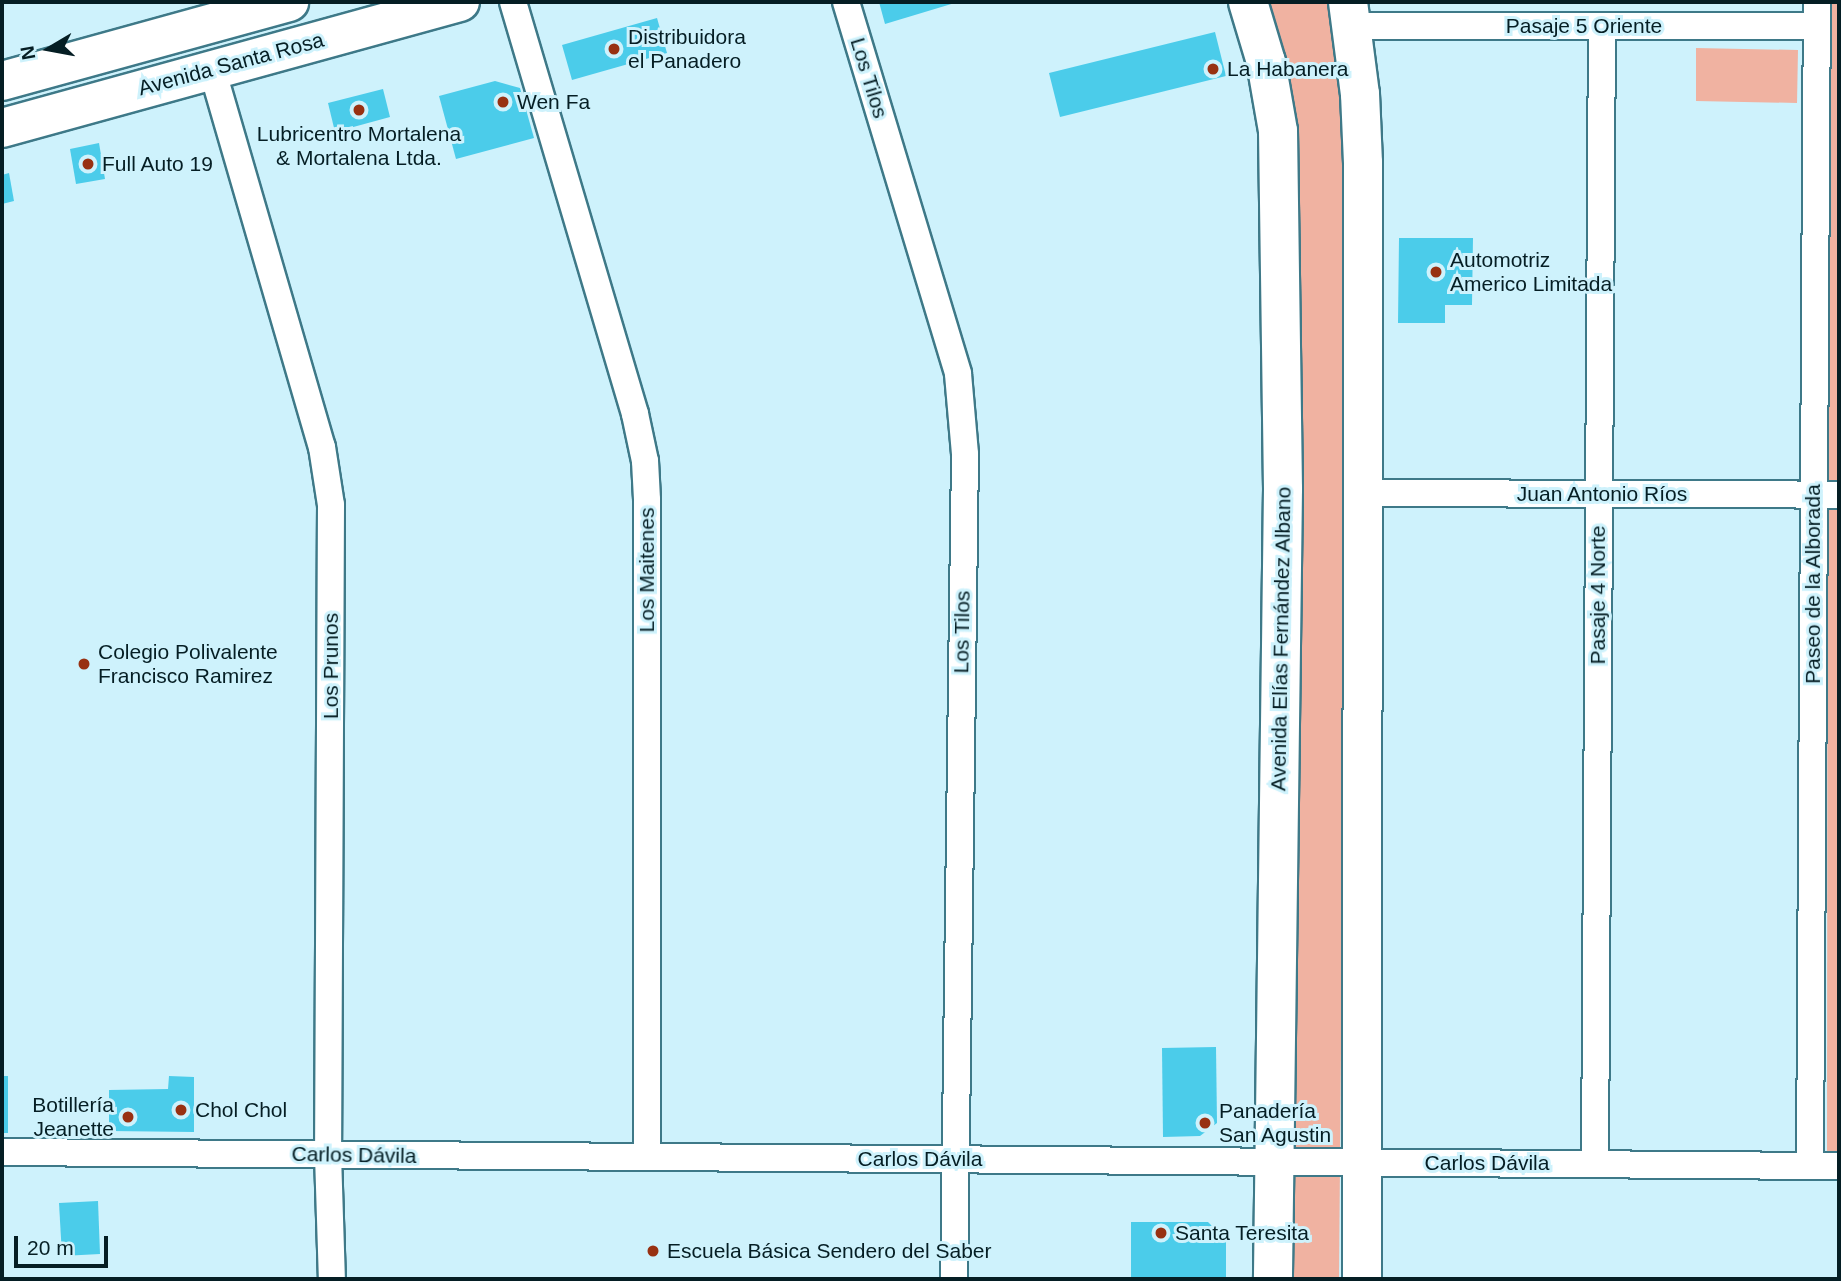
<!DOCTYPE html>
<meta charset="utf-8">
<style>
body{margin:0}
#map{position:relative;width:1841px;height:1281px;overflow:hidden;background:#cef2fc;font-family:Helvetica,sans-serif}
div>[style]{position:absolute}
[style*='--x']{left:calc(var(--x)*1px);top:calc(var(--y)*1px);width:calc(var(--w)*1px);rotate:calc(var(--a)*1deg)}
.green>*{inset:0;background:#f0b2a1}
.building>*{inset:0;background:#4bccea}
.roads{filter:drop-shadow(2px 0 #3e7988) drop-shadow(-2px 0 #3e7988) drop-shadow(0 2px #3e7988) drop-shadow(0 -2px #3e7988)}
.minor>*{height:26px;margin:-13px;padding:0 13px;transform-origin:13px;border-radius:13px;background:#fff}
.secondary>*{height:38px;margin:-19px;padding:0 19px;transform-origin:19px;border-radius:19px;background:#fff}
.primary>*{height:38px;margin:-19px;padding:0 19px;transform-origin:19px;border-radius:19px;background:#fff}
.dots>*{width:19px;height:19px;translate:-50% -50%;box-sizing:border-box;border:4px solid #cef2fc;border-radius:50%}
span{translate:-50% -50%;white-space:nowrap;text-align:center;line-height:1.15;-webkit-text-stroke:6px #cef2fc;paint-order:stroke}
.street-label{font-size:21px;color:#051e24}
.poi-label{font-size:21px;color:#051e24}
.left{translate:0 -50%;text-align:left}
.right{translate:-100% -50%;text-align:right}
.frame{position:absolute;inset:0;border:4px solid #051e24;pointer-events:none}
.north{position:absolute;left:14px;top:14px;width:70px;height:70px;-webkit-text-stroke:5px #cef2fc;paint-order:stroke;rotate:260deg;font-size:19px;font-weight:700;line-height:28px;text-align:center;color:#051e24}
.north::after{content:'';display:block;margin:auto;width:24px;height:32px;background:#051e24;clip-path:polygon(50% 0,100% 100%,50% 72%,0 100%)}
.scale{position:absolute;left:14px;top:1236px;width:94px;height:32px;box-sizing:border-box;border:4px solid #051e24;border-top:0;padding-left:9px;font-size:21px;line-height:24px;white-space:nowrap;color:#051e24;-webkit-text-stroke:5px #cef2fc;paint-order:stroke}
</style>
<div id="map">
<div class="green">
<div style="clip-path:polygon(1266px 2px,1327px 2px,1349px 139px,1339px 1279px,1286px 1279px)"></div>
<div style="clip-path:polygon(1828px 2px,1839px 2px,1839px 1153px,1827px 1156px)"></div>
<div style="clip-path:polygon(1696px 48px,1798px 50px,1797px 103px,1696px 101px)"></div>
</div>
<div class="building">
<div style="clip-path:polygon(879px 2px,958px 2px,885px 24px)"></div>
<div style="clip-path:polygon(657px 18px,667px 53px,572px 80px,562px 45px)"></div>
<div style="clip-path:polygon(1215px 32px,1226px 76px,1060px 117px,1049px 73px)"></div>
<div style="clip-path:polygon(495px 81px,520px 88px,534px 138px,456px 159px,439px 96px)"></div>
<div style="clip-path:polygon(383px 89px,390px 117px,335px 132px,328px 103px)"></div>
<div style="clip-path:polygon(99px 143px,105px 179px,76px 184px,70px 149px)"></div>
<div style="clip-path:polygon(9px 173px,14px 201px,2px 204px,2px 175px)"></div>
<div style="clip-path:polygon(1399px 238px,1473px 238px,1472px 305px,1445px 305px,1445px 323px,1398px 323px)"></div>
<div style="clip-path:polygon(1216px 1047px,1217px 1123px,1200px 1136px,1163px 1137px,1162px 1048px)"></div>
<div style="clip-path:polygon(2px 1076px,8px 1076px,8px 1133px,2px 1133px)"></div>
<div style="clip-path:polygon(169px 1076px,194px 1077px,194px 1132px,109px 1131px,109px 1090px,168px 1089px)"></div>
<div style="clip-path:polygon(98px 1201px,100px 1254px,62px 1256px,59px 1203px)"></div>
<div style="clip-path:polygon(1131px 1222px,1208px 1222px,1226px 1240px,1226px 1278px,1131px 1277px)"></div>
</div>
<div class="roads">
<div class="minor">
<div style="--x:513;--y:2;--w:430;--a:73.5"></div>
<div style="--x:635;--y:414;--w:48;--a:78"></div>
<div style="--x:645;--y:461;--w:39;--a:87"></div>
<div style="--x:647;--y:500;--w:657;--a:90"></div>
<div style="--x:846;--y:2;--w:388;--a:73.2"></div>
<div style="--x:958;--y:374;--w:80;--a:85"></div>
<div style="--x:965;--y:454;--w:825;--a:90.76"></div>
<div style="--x:1352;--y:26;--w:465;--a:0"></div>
<div style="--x:212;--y:69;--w:394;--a:73.8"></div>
<div style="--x:322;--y:447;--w:59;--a:81.2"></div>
<div style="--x:331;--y:505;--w:650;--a:90.26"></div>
<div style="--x:328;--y:1155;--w:124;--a:88.2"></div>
<div style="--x:1364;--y:493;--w:475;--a:0.2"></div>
<div style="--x:2;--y:1152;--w:1837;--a:0.44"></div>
<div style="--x:1595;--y:1164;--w:1138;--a:-89.65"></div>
<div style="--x:1810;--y:1166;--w:1164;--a:-89.66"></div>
</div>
<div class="secondary">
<div style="--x:1248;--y:2;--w:63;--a:73.3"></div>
<div style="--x:1266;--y:62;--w:70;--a:80.1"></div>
<div style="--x:1278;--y:131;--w:358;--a:89.2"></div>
<div style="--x:1283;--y:489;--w:790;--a:90.73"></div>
<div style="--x:1348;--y:2;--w:93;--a:82.6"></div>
<div style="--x:1360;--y:94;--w:69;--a:87.5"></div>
<div style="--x:1363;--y:163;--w:1116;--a:90.05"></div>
</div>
<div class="primary">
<div style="--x:2;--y:81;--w:298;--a:-15.4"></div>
<div style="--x:2;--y:128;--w:475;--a:-15.4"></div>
</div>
</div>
<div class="dots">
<div style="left:614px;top:49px;background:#983112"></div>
<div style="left:1213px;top:69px;background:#983112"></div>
<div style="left:503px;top:102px;background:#983112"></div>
<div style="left:359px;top:110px;background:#983112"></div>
<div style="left:88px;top:164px;background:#983112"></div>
<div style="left:1436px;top:272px;background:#983112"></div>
<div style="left:84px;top:664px;background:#983112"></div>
<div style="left:181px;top:1110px;background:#983112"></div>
<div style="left:128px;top:1117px;background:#983112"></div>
<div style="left:1205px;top:1123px;background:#983112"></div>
<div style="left:1161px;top:1233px;background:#983112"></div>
<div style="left:653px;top:1251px;background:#983112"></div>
</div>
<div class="street-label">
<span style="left:1584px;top:26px">Pasaje 5 Oriente</span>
<span style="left:231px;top:64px;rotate:-15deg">Avenida Santa Rosa</span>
<span style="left:869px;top:78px;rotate:73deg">Los Tilos</span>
<span style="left:1602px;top:494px">Juan Antonio Ríos</span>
<span style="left:647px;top:570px;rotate:-90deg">Los Maitenes</span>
<span style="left:1813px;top:584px;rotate:-90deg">Paseo de la Alborada</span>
<span style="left:1598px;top:595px;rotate:-90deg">Pasaje 4 Norte</span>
<span style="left:962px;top:632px;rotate:-89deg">Los Tilos</span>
<span style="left:1281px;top:639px;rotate:-89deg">Avenida Elías Fernández Albano</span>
<span style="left:331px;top:666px;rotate:-90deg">Los Prunos</span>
<span style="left:354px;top:1155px;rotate:1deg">Carlos Dávila</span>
<span style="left:920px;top:1159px">Carlos Dávila</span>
<span style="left:1487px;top:1163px">Carlos Dávila</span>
</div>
<div class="poi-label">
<span class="left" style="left:628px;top:49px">Distribuidora<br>el Panadero</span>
<span class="left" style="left:1227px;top:69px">La Habanera</span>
<span class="left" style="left:517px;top:102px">Wen Fa</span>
<span style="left:359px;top:146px">Lubricentro Mortalena<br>&amp; Mortalena Ltda.</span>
<span class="left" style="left:102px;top:164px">Full Auto 19</span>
<span class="left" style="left:1450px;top:272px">Automotriz<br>Americo Limitada</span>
<span class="left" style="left:98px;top:664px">Colegio Polivalente<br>Francisco Ramirez</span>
<span class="right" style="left:114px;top:1117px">Botillería<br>Jeanette</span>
<span class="left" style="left:195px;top:1110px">Chol Chol</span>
<span class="left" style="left:1219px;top:1123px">Panadería<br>San Agustin</span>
<span class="left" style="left:1175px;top:1233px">Santa Teresita</span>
<span class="left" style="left:667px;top:1251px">Escuela Básica Sendero del Saber</span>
</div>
<div class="frame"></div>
<div class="north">N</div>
<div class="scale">20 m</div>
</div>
